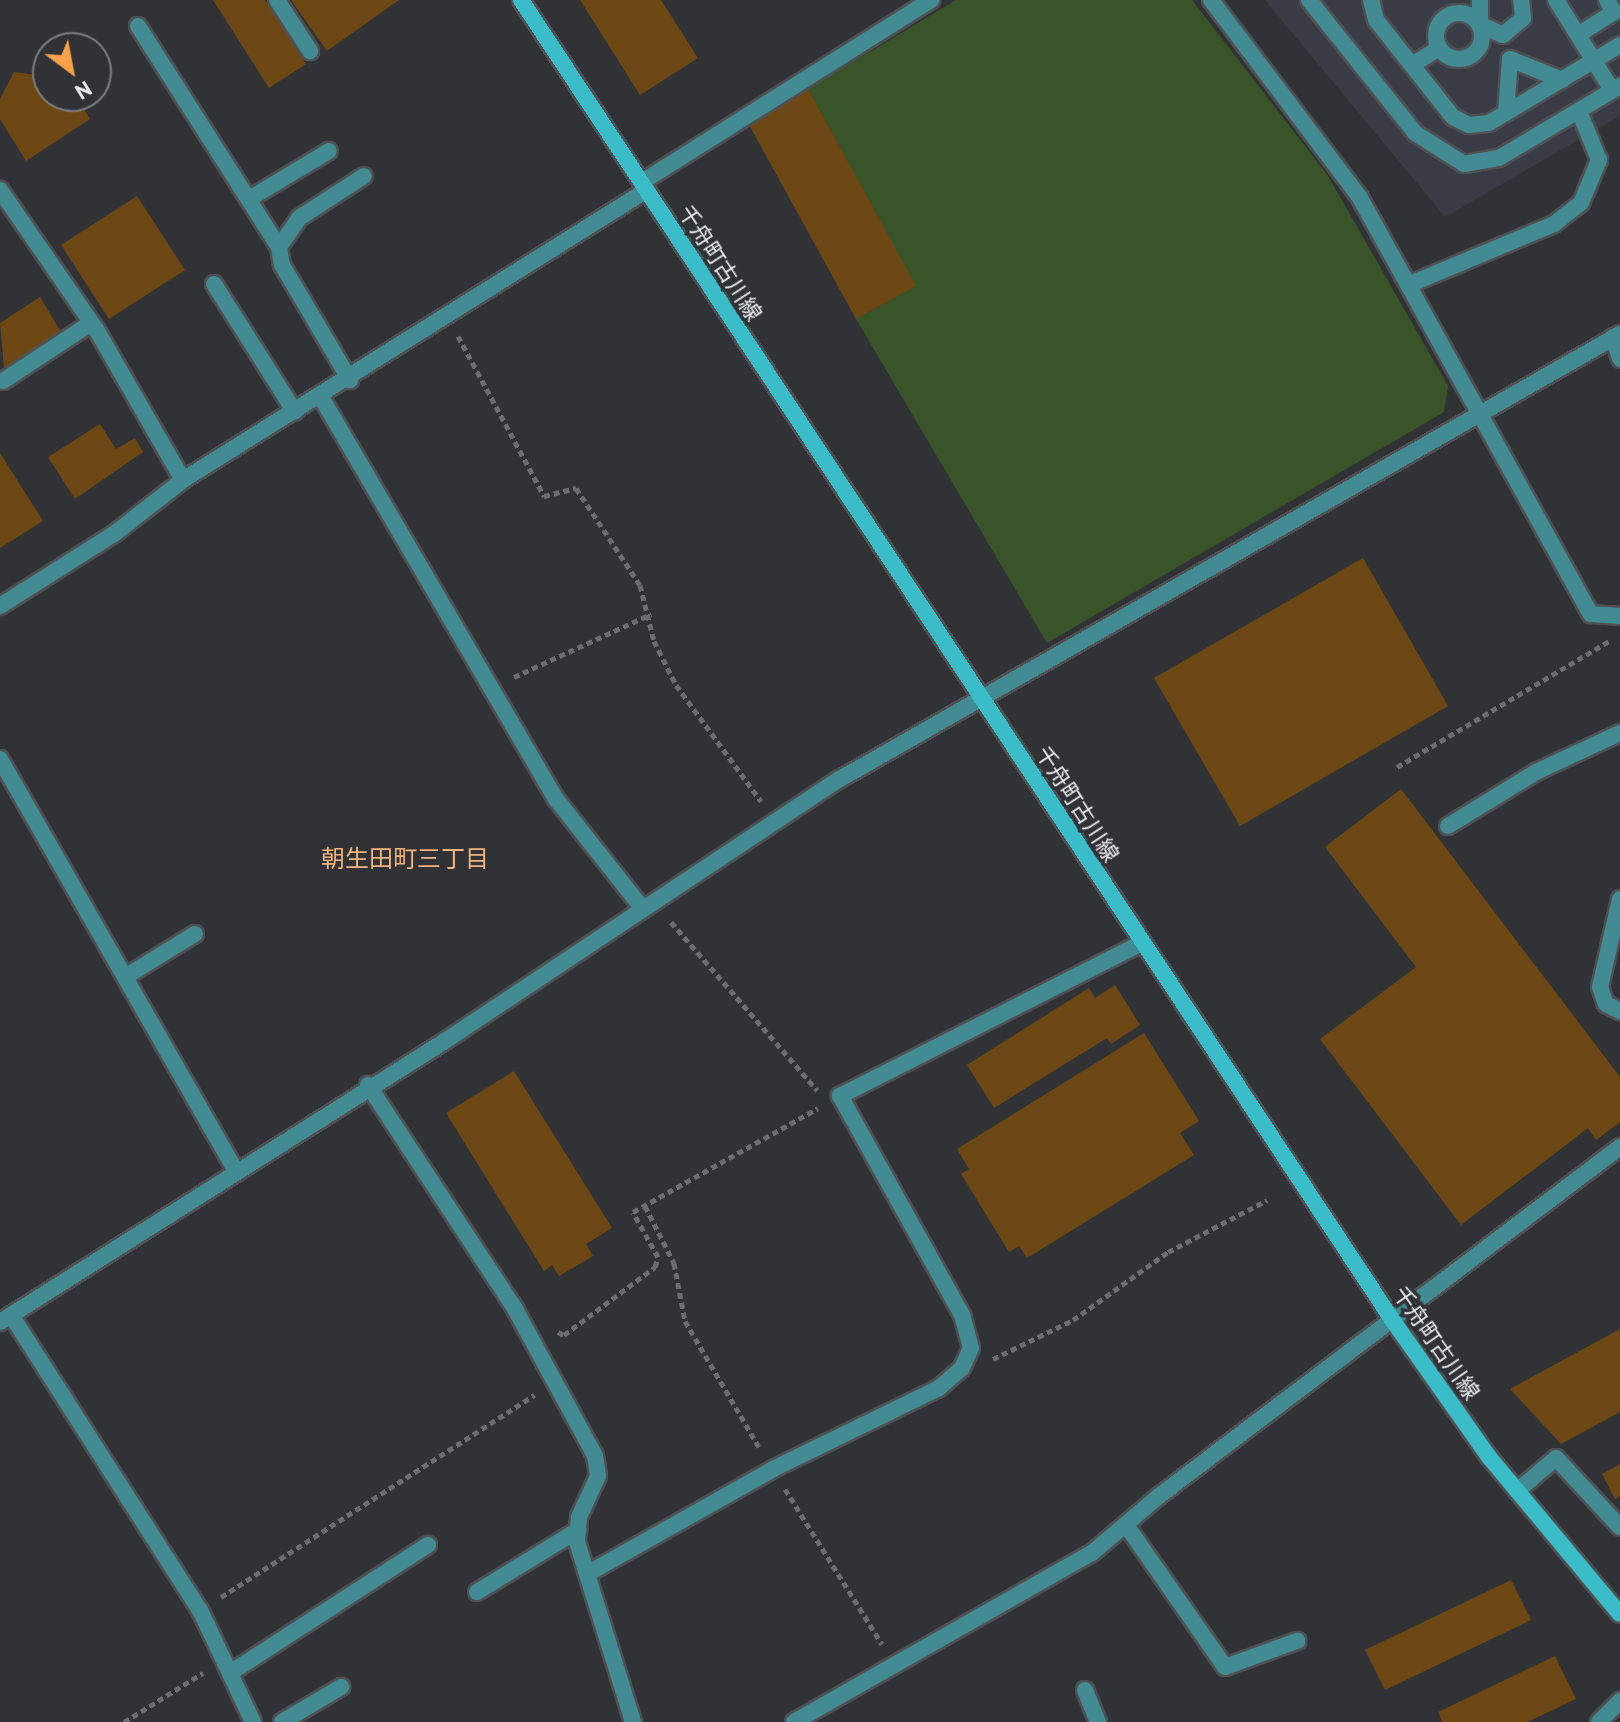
<!DOCTYPE html>
<meta charset="utf-8">
<style>
body{margin:0}
#map{position:relative;width:1620px;height:1722px;overflow:hidden;background:#313236;font-family:"PT Sans","Noto Sans JP",sans-serif}
div>[style]{position:absolute}
[style*='--x']{left:calc(var(--x)*1px);top:calc(var(--y)*1px);width:calc(var(--w)*1px);rotate:calc(var(--a)*1deg)}
.built>*{inset:0;background:#393b45}
.green>*{inset:0;background:#395429}
.building>*{inset:0;background:#6d4815}
.path>*{height:5px;margin-top:-2.5px;transform-origin:0;background:repeating-linear-gradient(90deg,#6c6d70 0 6px,transparent 0 10px)}
.roads{filter:drop-shadow(2px 0 #4f5054) drop-shadow(-2px 0 #4f5054) drop-shadow(0 2px #4f5054) drop-shadow(0 -2px #4f5054)}
.lane>*{height:16px;margin:-8px;padding:0 8px;transform-origin:8px;border-radius:8px;background:#428b93}
.lane>.ring{margin:-8px;padding:0;box-sizing:content-box;background:none;border:16px solid #428b93;border-radius:50%}
.street>*{height:16px;margin:-8px;padding:0 8px;transform-origin:8px;border-radius:8px;background:#428b93}
.secondary>*{height:16px;margin:-8px;padding:0 8px;transform-origin:8px;border-radius:8px;background:#3abcc9}
span{translate:-50% -50%;white-space:nowrap;text-align:center;line-height:1.15;-webkit-text-stroke:7px #313236;paint-order:stroke}
.street-label{font-size:22px;color:#edeef1}
.neighbourhood-label{font-size:24px;color:#f0b37c}
.north{position:absolute;left:32px;top:32px;width:80px;height:80px;box-sizing:border-box;background:#313236;border:2px solid #7c7d81;border-radius:50%;rotate:148deg;font-size:22px;font-weight:700;line-height:32px;text-align:center;color:#edeef1}
.north::after{content:'';display:block;margin:auto;width:28px;height:36px;background:#f8a14a;clip-path:polygon(50% 0,100% 100%,50% 72%,0 100%)}
</style>
<div id="map">
<div class="built">
<div style="clip-path:polygon(1265px 0,1620px 0,1620px 116px,1445px 217px)"></div>
</div>
<div class="green">
<div style="clip-path:polygon(956px 0,1192px 0,1328px 176px,1448px 386px,1444px 412px,1047px 643px,856px 319px,915px 286px,808px 89px)"></div>
</div>
<div class="building">
<div style="clip-path:polygon(213px 0,265px 0,306px 64px,269px 88px)"></div>
<div style="clip-path:polygon(291px 0,399px 0,327px 51px)"></div>
<div style="clip-path:polygon(580px 0,661px 0,698px 58px,640px 95px)"></div>
<div style="clip-path:polygon(48px 68px,48px 96px,76px 96px,90px 119px,26px 161px,0 119px,0 99px,14px 72px,37px 75px)"></div>
<div style="clip-path:polygon(808px 89px,916px 286px,856px 319px,748px 123px)"></div>
<div style="clip-path:polygon(137px 196px,185px 270px,109px 319px,61px 245px)"></div>
<div style="clip-path:polygon(40px 297px,61px 332px,4px 368px,0 323px)"></div>
<div style="clip-path:polygon(100px 424px,116px 449px,135px 438px,143px 452px,75px 499px,48px 457px)"></div>
<div style="clip-path:polygon(0 453px,43px 521px,0 548px)"></div>
<div style="clip-path:polygon(1363px 558px,1448px 706px,1240px 826px,1154px 678px)"></div>
<div style="clip-path:polygon(1401px 789px,1620px 1077px,1620px 1122px,1596px 1140px,1588px 1128px,1461px 1225px,1320px 1039px,1416px 967px,1325px 847px)"></div>
<div style="clip-path:polygon(1115px 985px,1140px 1025px,1111px 1044px,1107px 1038px,994px 1108px,967px 1065px,1089px 988px,1095px 998px)"></div>
<div style="clip-path:polygon(1144px 1033px,1199px 1121px,1180px 1133px,1194px 1155px,1027px 1258px,1019px 1246px,1009px 1252px,961px 1174px,969px 1169px,957px 1149px)"></div>
<div style="clip-path:polygon(514px 1071px,612px 1228px,586px 1244px,593px 1256px,559px 1276px,552px 1265px,544px 1271px,446px 1113px)"></div>
<div style="clip-path:polygon(1620px 1329px,1620px 1412px,1561px 1444px,1510px 1389px)"></div>
<div style="clip-path:polygon(1620px 1464px,1620px 1496px,1615px 1499px,1602px 1474px)"></div>
<div style="clip-path:polygon(1511px 1580px,1531px 1620px,1385px 1690px,1365px 1650px)"></div>
<div style="clip-path:polygon(1555px 1656px,1576px 1699px,1527px 1722px,1442px 1722px,1438px 1712px)"></div>
</div>
<div class="path">
<div style="--x:458;--y:336;--w:182;--a:61.7"></div>
<div style="--x:544;--y:496;--w:33;--a:-14"></div>
<div style="--x:576;--y:488;--w:116;--a:56.6"></div>
<div style="--x:640;--y:585;--w:58;--a:76"></div>
<div style="--x:654;--y:641;--w:49;--a:63.4"></div>
<div style="--x:676;--y:685;--w:144;--a:53.8"></div>
<div style="--x:514;--y:677;--w:151;--a:-24.7"></div>
<div style="--x:1397;--y:767;--w:247;--a:-30.7"></div>
<div style="--x:671;--y:922;--w:223;--a:49"></div>
<div style="--x:645;--y:1206;--w:64;--a:63"></div>
<div style="--x:674;--y:1263;--w:59;--a:79.3"></div>
<div style="--x:685;--y:1321;--w:146;--a:59.6"></div>
<div style="--x:558;--y:1332;--w:7;--a:27"></div>
<div style="--x:564;--y:1335;--w:114;--a:-36.8"></div>
<div style="--x:655;--y:1267;--w:10;--a:-73"></div>
<div style="--x:658;--y:1257;--w:51;--a:-119.1"></div>
<div style="--x:633;--y:1212;--w:212;--a:-29.3"></div>
<div style="--x:993;--y:1359;--w:89;--a:-26"></div>
<div style="--x:1073;--y:1320;--w:117;--a:-35.6"></div>
<div style="--x:1168;--y:1252;--w:112;--a:-27.7"></div>
<div style="--x:785;--y:1489;--w:183;--a:58"></div>
<div style="--x:221;--y:1597;--w:373;--a:-32.8"></div>
<div style="--x:124;--y:1722;--w:93;--a:-31.8"></div>
</div>
<div class="roads">
<div class="lane">
<div style="--x:1309;--y:0;--w:170;--a:51.4"></div>
<div style="--x:1415;--y:133;--w:58;--a:32.3"></div>
<div style="--x:1464;--y:164;--w:36;--a:-10"></div>
<div style="--x:1499;--y:158;--w:141;--a:-30.8"></div>
<div style="--x:1371;--y:0;--w:21;--a:76"></div>
<div style="--x:1376;--y:20;--w:124;--a:51.6"></div>
<div style="--x:1453;--y:117;--w:18;--a:27"></div>
<div style="--x:1469;--y:125;--w:20;--a:-6"></div>
<div style="--x:1489;--y:123;--w:152;--a:-30.8"></div>
<div style="--x:1480;--y:0;--w:24;--a:90"></div>
<div style="--x:1480;--y:24;--w:25;--a:26"></div>
<div style="--x:1503;--y:35;--w:26;--a:-40"></div>
<div style="--x:1523;--y:18;--w:18;--a:-96"></div>
<div style="--x:1556;--y:0;--w:106;--a:58.1"></div>
<div class="ring" style="left:1436px;top:13px;width:30px;height:30px"></div>
<div style="--x:1578;--y:35;--w:43;--a:-32.6"></div>
<div style="--x:1614;--y:12;--w:14;--a:-120"></div>
<div style="--x:1412;--y:65;--w:32;--a:-32"></div>
<div style="--x:1506;--y:113;--w:54;--a:-85.8"></div>
<div style="--x:1510;--y:59;--w:56;--a:22"></div>
<div style="--x:1408;--y:285;--w:158;--a:-22.7"></div>
<div style="--x:1554;--y:224;--w:34;--a:-38"></div>
<div style="--x:1581;--y:203;--w:47;--a:-67.3"></div>
<div style="--x:1599;--y:160;--w:53;--a:-112.2"></div>
</div>
<div class="street">
<div style="--x:277;--y:0;--w:61;--a:57.1"></div>
<div style="--x:1211;--y:0;--w:248;--a:53"></div>
<div style="--x:1360;--y:198;--w:476;--a:61"></div>
<div style="--x:1591;--y:614;--w:29;--a:4"></div>
<div style="--x:138;--y:26;--w:262;--a:57.5"></div>
<div style="--x:279;--y:247;--w:18;--a:81"></div>
<div style="--x:282;--y:265;--w:134;--a:59.4"></div>
<div style="--x:642;--y:182;--w:342;--a:-32.2"></div>
<div style="--x:0;--y:190;--w:169;--a:55.4"></div>
<div style="--x:96;--y:329;--w:174;--a:60.1"></div>
<div style="--x:249;--y:199;--w:93;--a:-31"></div>
<div style="--x:279;--y:247;--w:35;--a:-55"></div>
<div style="--x:299;--y:218;--w:77;--a:-32.9"></div>
<div style="--x:214;--y:284;--w:151;--a:57.7"></div>
<div style="--x:1613;--y:337;--w:23;--a:72"></div>
<div style="--x:3;--y:381;--w:105;--a:-33.4"></div>
<div style="--x:321;--y:397;--w:466;--a:59.7"></div>
<div style="--x:556;--y:799;--w:140;--a:51.7"></div>
<div style="--x:0;--y:606;--w:135;--a:-32.3"></div>
<div style="--x:114;--y:534;--w:88;--a:-38"></div>
<div style="--x:183;--y:480;--w:547;--a:-32.01"></div>
<div style="--x:0;--y:759;--w:473;--a:60.2"></div>
<div style="--x:1448;--y:826;--w:103;--a:-31.5"></div>
<div style="--x:1536;--y:772;--w:93;--a:-24.9"></div>
<div style="--x:1620;--y:899;--w:90;--a:102.8"></div>
<div style="--x:1600;--y:987;--w:18;--a:71"></div>
<div style="--x:1606;--y:1004;--w:16;--a:27"></div>
<div style="--x:125;--y:977;--w:82;--a:-31.6"></div>
<div style="--x:368;--y:1085;--w:268;--a:56.7"></div>
<div style="--x:515;--y:1309;--w:167;--a:61.4"></div>
<div style="--x:595;--y:1456;--w:20;--a:81"></div>
<div style="--x:598;--y:1476;--w:45;--a:114.9"></div>
<div style="--x:579;--y:1517;--w:25;--a:95"></div>
<div style="--x:577;--y:1542;--w:189;--a:72.7"></div>
<div style="--x:11;--y:1315;--w:350;--a:57.4"></div>
<div style="--x:200;--y:1610;--w:124;--a:64.7"></div>
<div style="--x:0;--y:1322;--w:526;--a:-32.27"></div>
<div style="--x:445;--y:1041;--w:474;--a:-33.6"></div>
<div style="--x:840;--y:779;--w:898;--a:-29.71"></div>
<div style="--x:1517;--y:1491;--w:51;--a:-40.2"></div>
<div style="--x:1556;--y:1458;--w:94;--a:47.2"></div>
<div style="--x:1126;--y:1525;--w:173;--a:55.1"></div>
<div style="--x:1225;--y:1667;--w:77;--a:-19.9"></div>
<div style="--x:587;--y:1574;--w:214;--a:-29.4"></div>
<div style="--x:773;--y:1469;--w:185;--a:-26"></div>
<div style="--x:939;--y:1388;--w:30;--a:-41"></div>
<div style="--x:962;--y:1368;--w:22;--a:-66"></div>
<div style="--x:971;--y:1348;--w:34;--a:-105"></div>
<div style="--x:962;--y:1315;--w:251;--a:-119.1"></div>
<div style="--x:840;--y:1096;--w:339;--a:-26.9"></div>
<div style="--x:477;--y:1592;--w:119;--a:-31.5"></div>
<div style="--x:230;--y:1673;--w:236;--a:-32.9"></div>
<div style="--x:1085;--y:1690;--w:35;--a:68"></div>
<div style="--x:282;--y:1722;--w:69;--a:-30.7"></div>
<div style="--x:794;--y:1722;--w:343;--a:-29.6"></div>
<div style="--x:1092;--y:1553;--w:88;--a:-40.4"></div>
<div style="--x:1159;--y:1496;--w:578;--a:-37.13"></div>
<div style="--x:1599;--y:1722;--w:30;--a:-45"></div>
</div>
<div class="secondary">
<div style="--x:521;--y:0;--w:1583;--a:56.57"></div>
<div style="--x:1393;--y:1321;--w:166;--a:54.8"></div>
<div style="--x:1489;--y:1457;--w:204;--a:50.2"></div>
</div>
</div>
<div class="street-label">
<span style="left:720px;top:263px;rotate:57deg">千舟町古川線</span>
<span style="left:1077px;top:804px;rotate:57deg">千舟町古川線</span>
<span style="left:1436px;top:1343px;rotate:55deg">千舟町古川線</span>
</div>
<div class="neighbourhood-label">
<span style="left:405px;top:859px">朝生田町三丁目</span>
</div>
<div class="north">N</div>
</div>
